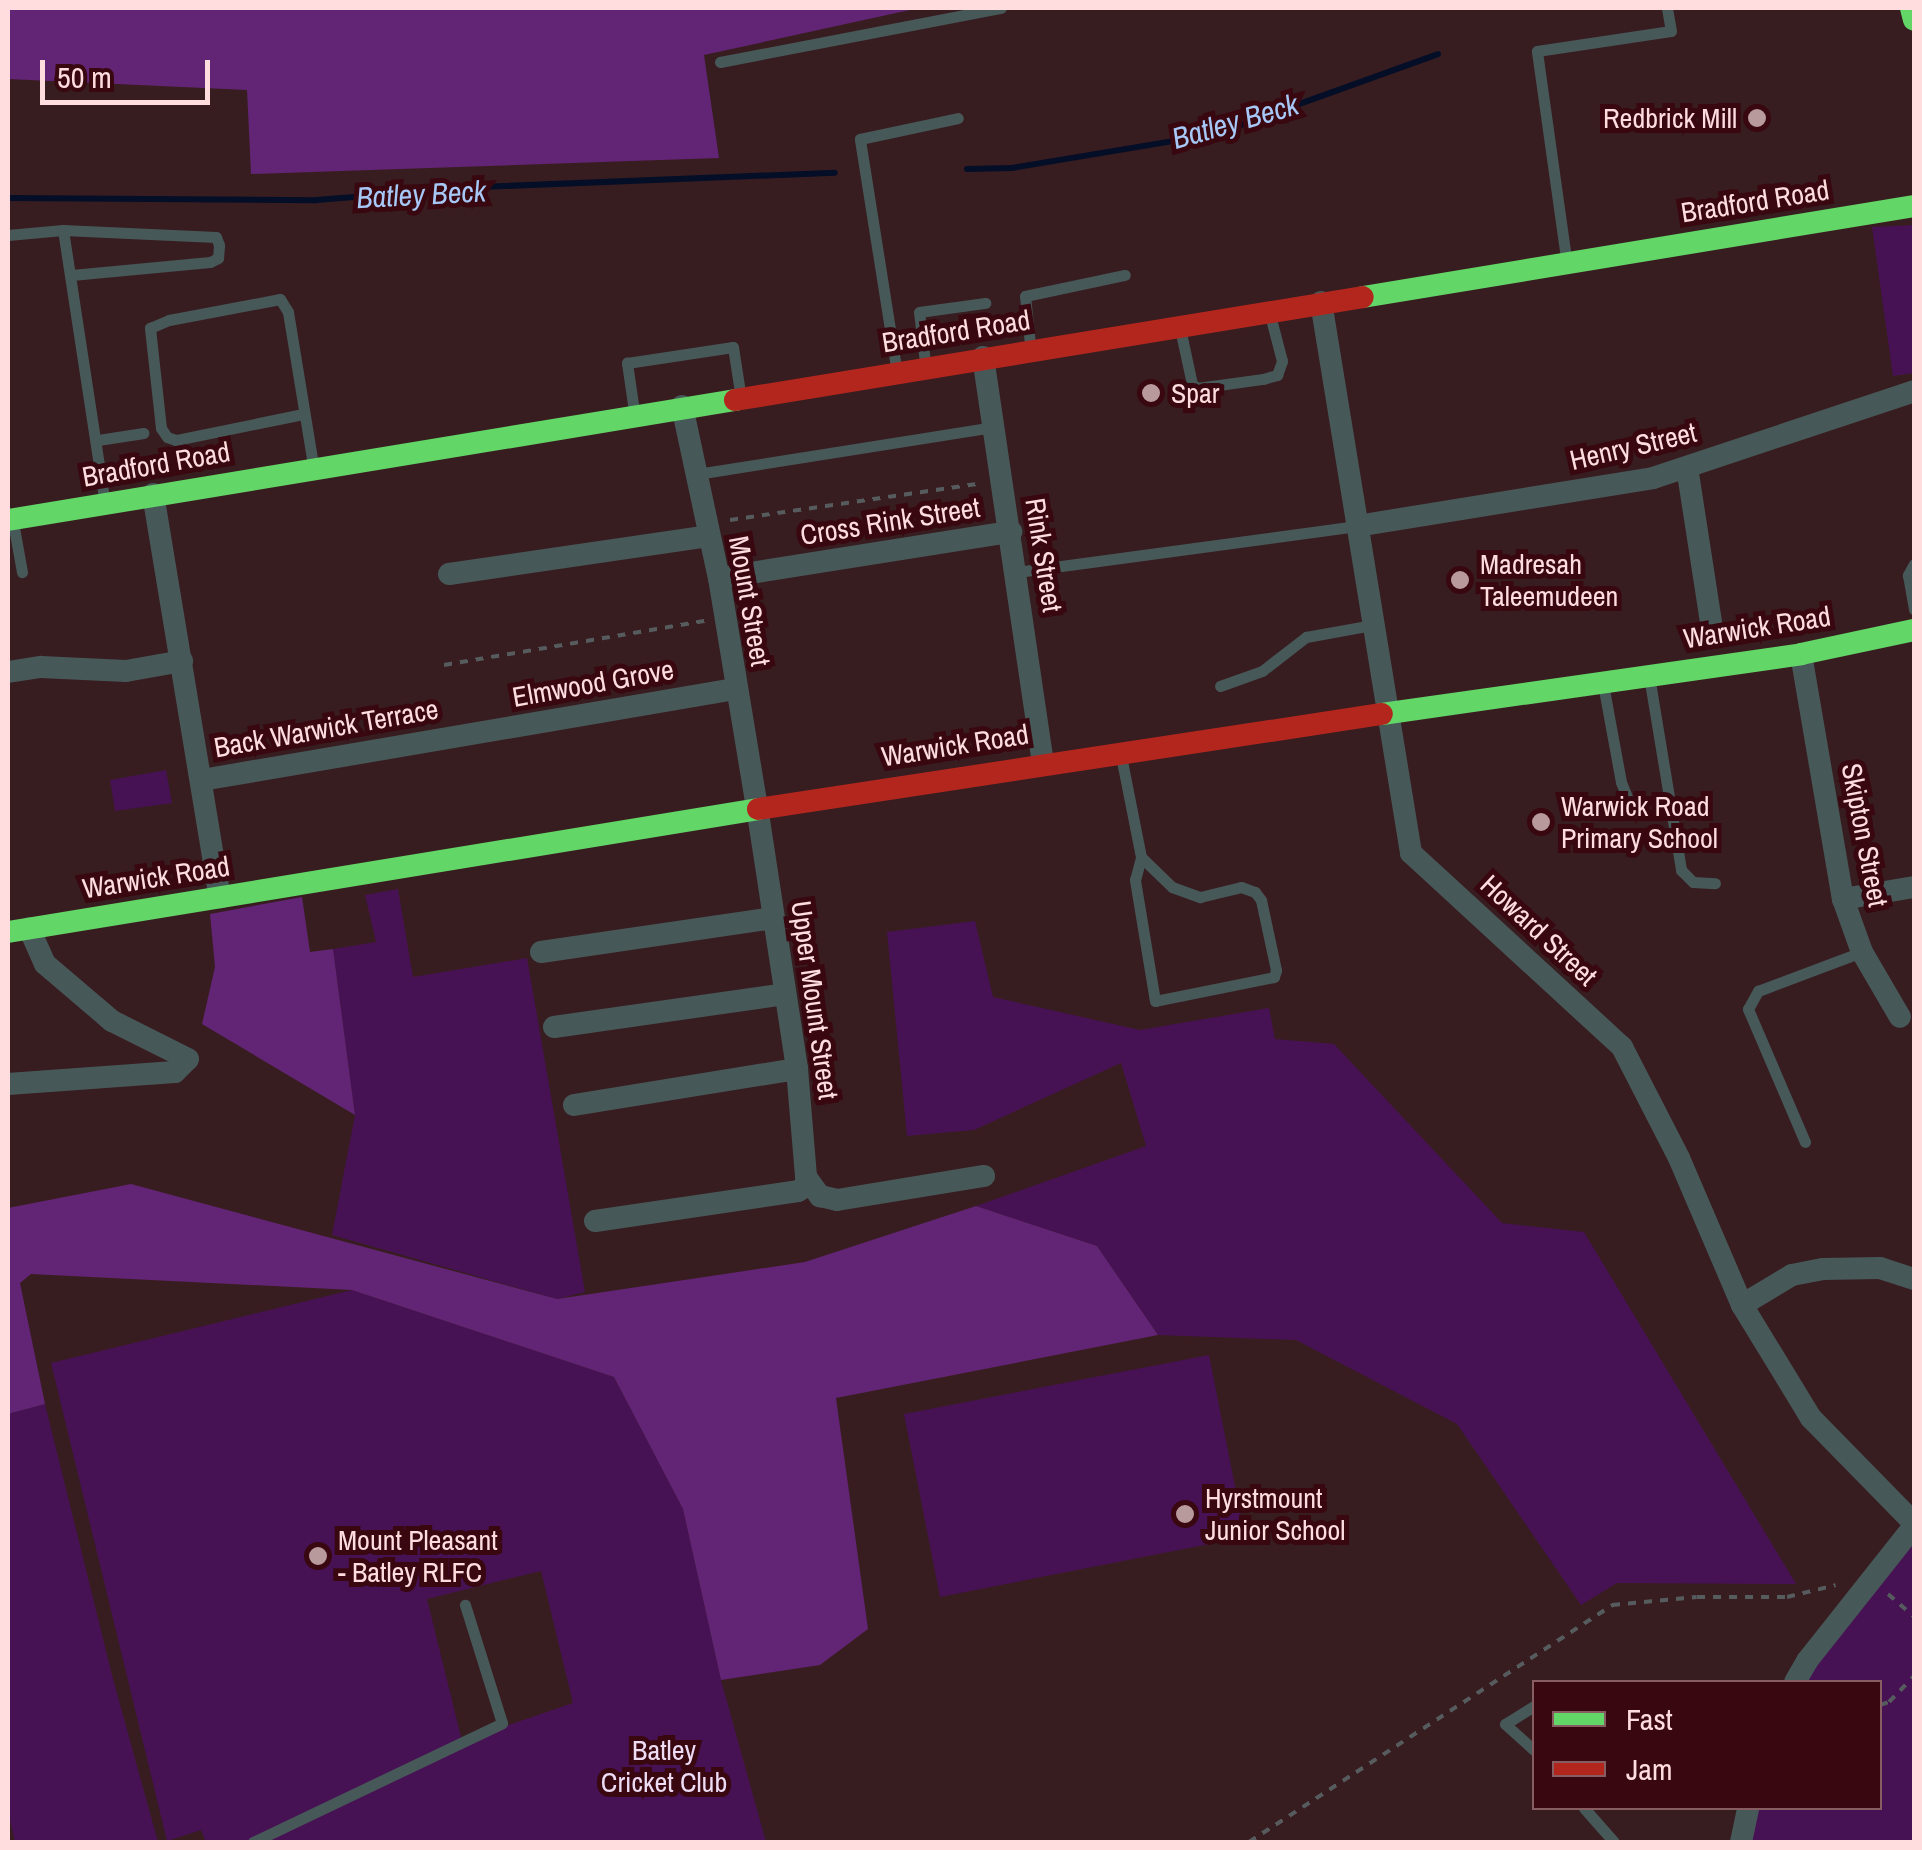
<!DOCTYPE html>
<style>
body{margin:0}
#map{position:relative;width:1922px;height:1850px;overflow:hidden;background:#381d20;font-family:"Archivo Narrow",sans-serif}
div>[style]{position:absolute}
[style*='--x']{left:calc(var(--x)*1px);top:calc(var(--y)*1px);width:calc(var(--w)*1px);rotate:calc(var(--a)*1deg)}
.green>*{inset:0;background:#471253}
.forest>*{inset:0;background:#622474}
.stream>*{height:6px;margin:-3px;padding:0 3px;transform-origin:3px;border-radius:3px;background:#050e27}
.path>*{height:4px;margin-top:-2px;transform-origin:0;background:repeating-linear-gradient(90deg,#565b5d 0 8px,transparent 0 16px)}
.lane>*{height:11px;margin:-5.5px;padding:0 5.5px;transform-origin:5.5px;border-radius:5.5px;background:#475859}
.street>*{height:22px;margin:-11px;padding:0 11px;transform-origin:11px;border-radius:11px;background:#475859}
.fast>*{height:22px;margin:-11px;padding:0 11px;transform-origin:11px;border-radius:11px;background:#63d668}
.jam>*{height:22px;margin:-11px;padding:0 11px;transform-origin:11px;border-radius:11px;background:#b3261e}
.dots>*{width:28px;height:28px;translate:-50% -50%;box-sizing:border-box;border:5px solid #38070f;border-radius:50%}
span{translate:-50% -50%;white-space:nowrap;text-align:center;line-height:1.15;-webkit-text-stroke:10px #38070f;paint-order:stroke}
.poi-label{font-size:28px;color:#ffddde}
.right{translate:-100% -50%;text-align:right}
.left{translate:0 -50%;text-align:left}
.street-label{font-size:28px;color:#ffddde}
.park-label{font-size:28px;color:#eddcf4}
.water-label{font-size:30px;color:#a7c8f6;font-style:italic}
.frame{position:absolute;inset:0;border:10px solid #ffddde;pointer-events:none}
.legend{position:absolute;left:1532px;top:1680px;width:350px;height:130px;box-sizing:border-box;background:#38070f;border:2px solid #885d62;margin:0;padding:12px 18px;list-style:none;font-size:30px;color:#ffddde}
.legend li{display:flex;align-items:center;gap:20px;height:50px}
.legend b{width:50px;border:2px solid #885d62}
.scale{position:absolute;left:40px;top:60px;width:170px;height:45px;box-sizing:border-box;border:5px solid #ffddde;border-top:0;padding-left:12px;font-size:30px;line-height:35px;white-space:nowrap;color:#ffddde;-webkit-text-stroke:8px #38070f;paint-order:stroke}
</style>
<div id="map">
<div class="green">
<div style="clip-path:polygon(1914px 225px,1914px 373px,1893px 376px,1872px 227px)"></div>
<div style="clip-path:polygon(166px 770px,172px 803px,115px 811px,110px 780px)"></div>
<div style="clip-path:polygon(398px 889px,413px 977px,527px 958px,585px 1292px,557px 1299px,332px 1235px,355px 1115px,333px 949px,376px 942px,365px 895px)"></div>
<div style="clip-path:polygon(975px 921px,993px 997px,1140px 1030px,1269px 1008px,1275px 1039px,1334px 1044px,1502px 1223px,1584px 1232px,1796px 1584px,1617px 1583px,1581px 1605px,1457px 1424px,1296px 1340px,1158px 1335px,1097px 1246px,976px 1206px,1146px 1146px,1121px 1063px,974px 1130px,907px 1136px,887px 932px)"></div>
<div style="clip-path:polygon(evenodd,352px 1290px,614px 1377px,683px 1509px,721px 1680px,766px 1842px,206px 1842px,201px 1830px,167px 1841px,51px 1363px,352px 1290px,541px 1571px,573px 1703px,462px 1741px,427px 1599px,541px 1571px)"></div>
<div style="clip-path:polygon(1209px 1355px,1245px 1537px,940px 1597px,904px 1414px)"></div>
<div style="clip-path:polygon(45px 1404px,113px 1679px,158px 1842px,15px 1842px,8px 1811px,8px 1414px)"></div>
<div style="clip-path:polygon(1914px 1526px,1914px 1842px,1741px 1842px,1748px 1808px,1880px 1808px,1880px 1682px,1795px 1682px)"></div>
</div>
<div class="forest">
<div style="clip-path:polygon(8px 8px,919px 8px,704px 55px,719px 158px,251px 174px,247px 90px,8px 79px)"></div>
<div style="clip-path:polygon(302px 897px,310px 952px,333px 949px,355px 1115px,202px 1024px,215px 967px,210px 914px)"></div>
<div style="clip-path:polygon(131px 1184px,557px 1299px,805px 1262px,976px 1206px,1097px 1246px,1158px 1335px,836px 1398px,868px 1629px,820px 1665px,721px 1680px,683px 1509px,614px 1377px,352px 1290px,31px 1274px,20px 1283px,45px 1404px,8px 1414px,8px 1208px)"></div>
</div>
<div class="stream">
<div style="--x:967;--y:169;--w:45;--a:-1.3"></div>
<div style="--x:1012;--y:168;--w:207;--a:-9.5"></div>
<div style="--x:1216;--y:134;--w:236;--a:-19.8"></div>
<div style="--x:8;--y:198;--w:308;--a:0.4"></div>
<div style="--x:316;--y:200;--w:165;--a:-4.5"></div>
<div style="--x:480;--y:187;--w:355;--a:-2.3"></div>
</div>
<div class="path">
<div style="--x:730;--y:520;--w:251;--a:-8.3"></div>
<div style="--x:444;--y:665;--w:265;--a:-9.6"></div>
<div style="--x:1888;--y:1594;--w:35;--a:41"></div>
<div style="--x:1880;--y:1705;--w:9;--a:-18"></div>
<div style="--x:1889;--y:1702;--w:36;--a:-46"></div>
<div style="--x:1249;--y:1842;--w:434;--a:-33.1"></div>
<div style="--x:1612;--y:1605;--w:85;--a:-5.4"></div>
<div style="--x:1697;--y:1597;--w:90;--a:0"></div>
<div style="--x:1787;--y:1597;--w:50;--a:-13.8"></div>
</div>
<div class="lane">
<div style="--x:720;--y:62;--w:286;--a:-10.9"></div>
<div style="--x:63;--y:230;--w:271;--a:81.3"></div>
<div style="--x:8;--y:235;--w:55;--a:-5.2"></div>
<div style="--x:63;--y:230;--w:153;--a:2.6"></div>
<div style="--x:216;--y:237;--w:9;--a:69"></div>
<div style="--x:219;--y:245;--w:13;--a:94"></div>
<div style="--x:218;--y:258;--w:9;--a:153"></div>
<div style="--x:210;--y:262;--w:139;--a:174.6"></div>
<div style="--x:1566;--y:258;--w:209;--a:-98"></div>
<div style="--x:1537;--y:51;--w:135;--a:-8.5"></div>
<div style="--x:1671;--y:31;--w:23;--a:-100"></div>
<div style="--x:1181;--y:333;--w:52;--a:77.8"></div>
<div style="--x:1192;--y:384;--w:6;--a:39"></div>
<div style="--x:1197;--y:388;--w:67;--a:-7.8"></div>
<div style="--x:1263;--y:379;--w:15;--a:-16"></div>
<div style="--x:1277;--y:375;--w:15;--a:-70"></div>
<div style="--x:1282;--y:361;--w:48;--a:-104.6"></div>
<div style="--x:1030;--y:344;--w:48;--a:-95.9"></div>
<div style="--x:1025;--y:296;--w:102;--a:-11.9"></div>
<div style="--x:925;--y:362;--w:50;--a:-96.8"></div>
<div style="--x:919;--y:312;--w:67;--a:-7.8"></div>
<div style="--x:896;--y:367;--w:231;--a:-99"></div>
<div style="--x:860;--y:139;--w:100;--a:-12.1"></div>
<div style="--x:634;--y:411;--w:49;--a:-98.3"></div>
<div style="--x:627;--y:363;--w:107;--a:-8.6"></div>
<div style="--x:733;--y:347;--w:46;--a:81.2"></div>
<div style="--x:303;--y:414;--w:130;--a:168.4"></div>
<div style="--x:176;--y:440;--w:9;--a:-162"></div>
<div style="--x:167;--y:437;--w:11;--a:-124"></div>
<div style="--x:161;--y:428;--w:101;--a:-96.3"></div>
<div style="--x:150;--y:328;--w:21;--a:-23"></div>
<div style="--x:169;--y:320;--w:113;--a:-10.7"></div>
<div style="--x:280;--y:299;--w:15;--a:58"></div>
<div style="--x:288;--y:312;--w:155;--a:80.7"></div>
<div style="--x:98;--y:440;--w:46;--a:-8.8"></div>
<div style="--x:697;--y:474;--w:301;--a:-9"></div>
<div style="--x:13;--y:522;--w:51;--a:79.8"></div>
<div style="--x:1914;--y:564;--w:13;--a:119"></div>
<div style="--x:1908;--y:575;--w:35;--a:80"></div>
<div style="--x:1017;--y:572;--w:343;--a:-7.7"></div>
<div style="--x:1649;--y:676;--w:197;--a:80.6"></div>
<div style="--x:1681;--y:870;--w:17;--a:45"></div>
<div style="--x:1693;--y:882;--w:22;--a:3"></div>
<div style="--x:1603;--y:684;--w:100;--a:79.6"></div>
<div style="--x:1621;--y:782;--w:18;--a:68"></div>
<div style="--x:1220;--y:686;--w:45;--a:-19.7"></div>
<div style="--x:1262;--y:671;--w:56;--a:-37.7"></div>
<div style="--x:1306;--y:637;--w:68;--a:-10.2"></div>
<div style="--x:1121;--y:756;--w:103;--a:78.8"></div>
<div style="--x:1141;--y:857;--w:43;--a:44.1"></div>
<div style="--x:1172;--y:887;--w:30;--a:20"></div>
<div style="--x:1200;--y:897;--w:42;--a:-13.7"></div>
<div style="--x:1241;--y:887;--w:15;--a:20"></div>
<div style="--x:1255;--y:892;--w:10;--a:53"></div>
<div style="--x:1261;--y:900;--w:72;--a:77.9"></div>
<div style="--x:1276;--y:970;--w:7;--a:106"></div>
<div style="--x:1274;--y:977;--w:121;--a:168.6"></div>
<div style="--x:1155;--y:1001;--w:123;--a:-99.4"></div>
<div style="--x:1135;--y:880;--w:24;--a:-75"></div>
<div style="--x:1805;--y:1142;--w:145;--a:-113.2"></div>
<div style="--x:1748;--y:1009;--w:21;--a:-61"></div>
<div style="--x:1758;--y:991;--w:111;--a:-20.6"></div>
<div style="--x:1534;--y:1706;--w:34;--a:148"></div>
<div style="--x:1505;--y:1724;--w:39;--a:42"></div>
<div style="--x:1584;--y:1808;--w:45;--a:48.6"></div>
<div style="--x:253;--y:1842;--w:276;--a:-25.5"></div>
<div style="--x:502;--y:1723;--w:124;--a:-107.4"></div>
</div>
<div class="street">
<div style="--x:1321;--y:302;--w:558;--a:80.72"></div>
<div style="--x:1411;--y:853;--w:287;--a:42.6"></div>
<div style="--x:1622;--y:1047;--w:125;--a:62.8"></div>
<div style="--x:1679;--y:1158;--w:160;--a:66.8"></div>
<div style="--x:1742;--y:1305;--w:132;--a:58.6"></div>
<div style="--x:1811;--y:1418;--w:147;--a:45.6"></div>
<div style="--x:983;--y:357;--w:409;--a:81.6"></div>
<div style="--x:682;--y:406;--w:176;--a:77.9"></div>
<div style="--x:719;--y:578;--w:232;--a:80.6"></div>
<div style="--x:757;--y:807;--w:265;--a:81.3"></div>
<div style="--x:797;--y:1069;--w:108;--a:85.2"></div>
<div style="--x:806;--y:1177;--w:24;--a:54"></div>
<div style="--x:820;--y:1196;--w:17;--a:13"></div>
<div style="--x:837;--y:1200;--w:149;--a:-9.3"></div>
<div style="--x:1687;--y:467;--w:169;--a:81.2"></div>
<div style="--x:153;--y:494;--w:409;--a:80.6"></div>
<div style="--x:1357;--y:526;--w:300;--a:-9.2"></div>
<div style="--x:1653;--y:478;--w:275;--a:-18.4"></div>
<div style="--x:449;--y:574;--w:262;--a:-8.3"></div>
<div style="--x:719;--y:578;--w:296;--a:-9"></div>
<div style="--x:1801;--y:654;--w:249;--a:80.3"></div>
<div style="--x:1843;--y:899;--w:56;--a:70.3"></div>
<div style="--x:1862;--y:952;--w:75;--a:59.7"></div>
<div style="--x:8;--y:672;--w:33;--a:-9"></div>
<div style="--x:41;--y:667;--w:85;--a:2.7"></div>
<div style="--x:126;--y:671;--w:57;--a:-10.1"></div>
<div style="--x:202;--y:780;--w:541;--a:-9.69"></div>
<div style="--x:1843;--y:899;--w:72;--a:-9.6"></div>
<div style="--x:541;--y:952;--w:235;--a:-8.3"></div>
<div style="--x:554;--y:1027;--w:233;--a:-8.1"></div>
<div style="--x:8;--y:1084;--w:167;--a:-4.1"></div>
<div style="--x:175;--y:1072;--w:18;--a:-45"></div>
<div style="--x:188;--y:1059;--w:85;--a:-153.4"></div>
<div style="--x:112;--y:1021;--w:88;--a:-139.6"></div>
<div style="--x:45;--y:964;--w:39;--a:-114"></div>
<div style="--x:574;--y:1105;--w:226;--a:-9.2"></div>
<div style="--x:595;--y:1221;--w:205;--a:-8.4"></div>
<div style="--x:798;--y:1191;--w:14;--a:-30"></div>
<div style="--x:1742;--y:1305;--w:58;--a:-31"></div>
<div style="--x:1792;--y:1275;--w:32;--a:-11"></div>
<div style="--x:1823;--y:1269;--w:57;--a:-1"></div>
<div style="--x:1880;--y:1268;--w:36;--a:18"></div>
<div style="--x:1795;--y:1682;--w:24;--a:-60"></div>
<div style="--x:1807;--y:1661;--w:172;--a:-51.6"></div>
<div style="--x:1741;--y:1842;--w:35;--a:-78"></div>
</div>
<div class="fast">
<div style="--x:1911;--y:8;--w:12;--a:76"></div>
<div style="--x:1363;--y:297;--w:558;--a:-9.38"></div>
<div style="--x:8;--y:520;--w:737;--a:-9.37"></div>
<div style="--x:1382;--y:714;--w:423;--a:-8.1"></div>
<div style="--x:1801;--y:654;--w:116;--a:-12"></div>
<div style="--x:8;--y:932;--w:760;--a:-9.31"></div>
</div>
<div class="jam">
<div style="--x:735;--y:400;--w:636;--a:-9.31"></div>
<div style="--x:758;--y:809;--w:631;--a:-8.66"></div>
</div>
<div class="dots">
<div style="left:1757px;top:118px;background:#b99a9c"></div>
<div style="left:1151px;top:393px;background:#b99a9c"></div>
<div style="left:1460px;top:580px;background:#b99a9c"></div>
<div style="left:1541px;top:822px;background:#b99a9c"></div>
<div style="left:1185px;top:1514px;background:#b99a9c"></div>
<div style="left:318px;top:1556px;background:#b99a9c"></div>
</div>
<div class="poi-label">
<span class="right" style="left:1737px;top:118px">Redbrick Mill</span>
<span class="left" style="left:1171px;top:393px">Spar</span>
<span class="left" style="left:1480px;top:580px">Madresah<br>Taleemudeen</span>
<span class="left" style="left:1561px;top:822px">Warwick Road<br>Primary School</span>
<span class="left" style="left:1205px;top:1514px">Hyrstmount<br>Junior School</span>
<span class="left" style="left:338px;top:1556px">Mount Pleasant<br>- Batley RLFC</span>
</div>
<div class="street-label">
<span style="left:1755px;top:201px;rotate:-9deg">Bradford Road</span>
<span style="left:956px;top:331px;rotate:-9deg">Bradford Road</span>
<span style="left:1633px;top:446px;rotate:-13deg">Henry Street</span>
<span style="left:156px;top:464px;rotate:-10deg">Bradford Road</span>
<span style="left:890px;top:521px;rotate:-9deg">Cross Rink Street</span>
<span style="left:1044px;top:555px;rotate:81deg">Rink Street</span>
<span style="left:750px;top:601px;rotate:80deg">Mount Street</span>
<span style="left:1757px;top:627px;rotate:-9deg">Warwick Road</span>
<span style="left:593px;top:683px;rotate:-10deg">Elmwood Grove</span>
<span style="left:326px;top:728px;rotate:-10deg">Back Warwick Terrace</span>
<span style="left:955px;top:745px;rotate:-9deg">Warwick Road</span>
<span style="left:1865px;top:835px;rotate:79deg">Skipton Street</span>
<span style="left:156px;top:877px;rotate:-9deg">Warwick Road</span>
<span style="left:1539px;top:930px;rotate:43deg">Howard Street</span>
<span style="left:815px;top:1000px;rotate:82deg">Upper Mount Street</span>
</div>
<div class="park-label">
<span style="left:664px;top:1766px">Batley<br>Cricket Club</span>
</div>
<div class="water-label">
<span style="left:1235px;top:121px;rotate:-16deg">Batley Beck</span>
<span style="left:421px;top:194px;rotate:-3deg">Batley Beck</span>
</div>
<div class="frame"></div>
<ul class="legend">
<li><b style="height:12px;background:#63d668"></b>Fast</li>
<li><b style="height:12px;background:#b3261e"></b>Jam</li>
</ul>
<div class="scale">50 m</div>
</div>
